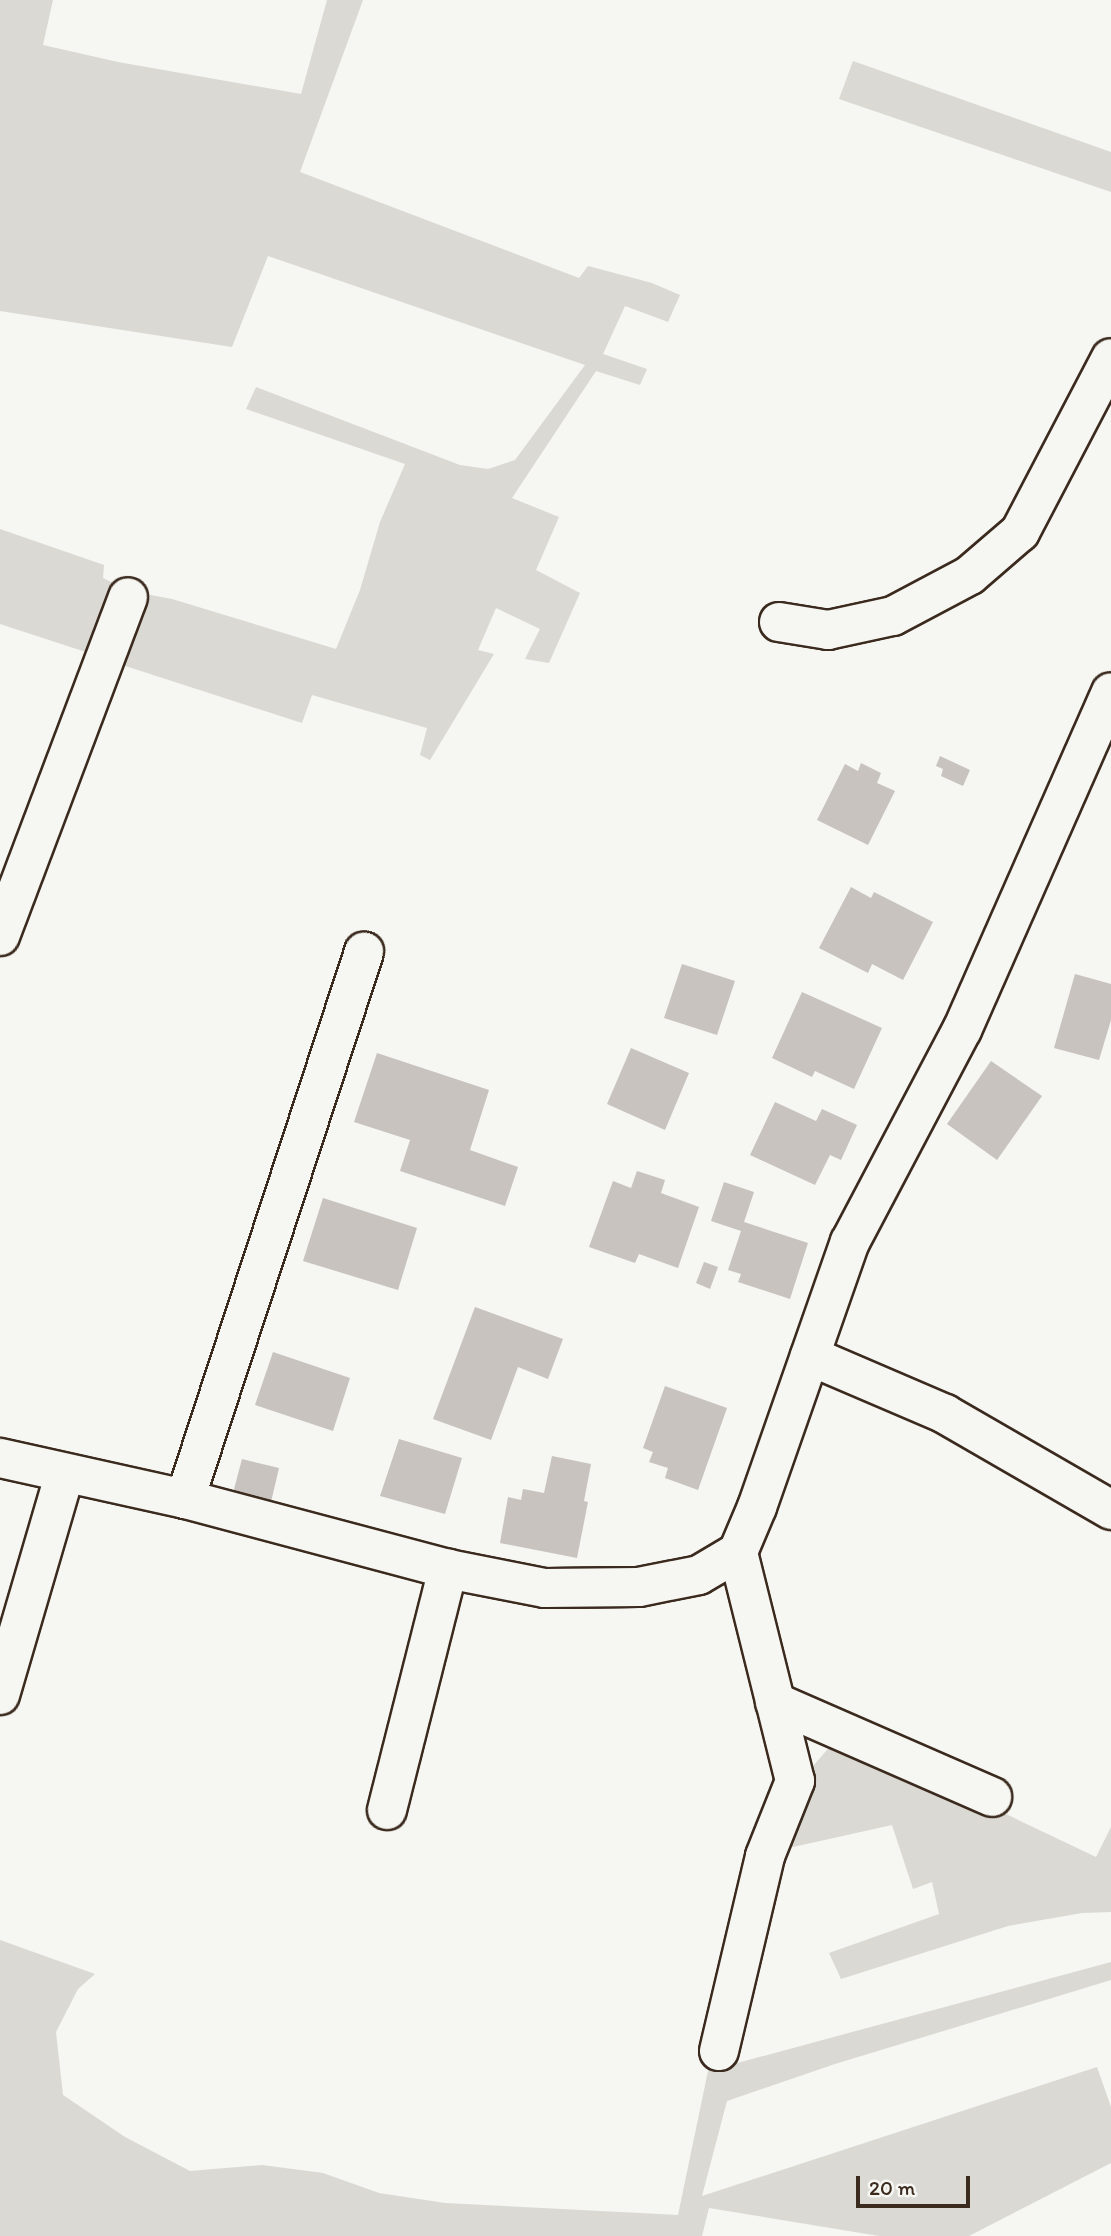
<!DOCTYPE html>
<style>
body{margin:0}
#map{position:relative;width:1111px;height:2236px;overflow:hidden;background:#f6f6f2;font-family:Itim,sans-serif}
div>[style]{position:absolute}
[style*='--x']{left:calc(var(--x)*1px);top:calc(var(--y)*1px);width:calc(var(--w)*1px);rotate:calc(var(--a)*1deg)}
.green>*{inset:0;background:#dad9d3}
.building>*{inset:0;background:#c8c3be}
.roads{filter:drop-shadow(2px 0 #3b2a1e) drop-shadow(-2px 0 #3b2a1e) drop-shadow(0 2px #3b2a1e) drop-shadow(0 -2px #3b2a1e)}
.minor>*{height:38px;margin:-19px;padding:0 19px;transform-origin:19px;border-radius:19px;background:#f6f6f2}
span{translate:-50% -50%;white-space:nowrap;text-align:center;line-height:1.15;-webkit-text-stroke:5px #f6f6f2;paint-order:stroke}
.scale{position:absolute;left:856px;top:2176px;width:114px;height:32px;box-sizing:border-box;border:4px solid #3b2a1e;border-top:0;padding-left:9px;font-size:21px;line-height:24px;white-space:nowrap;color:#3b2a1e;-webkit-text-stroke:5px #f6f6f2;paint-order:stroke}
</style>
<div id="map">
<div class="green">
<div style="clip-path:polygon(0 0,53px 0,43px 45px,118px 62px,301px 94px,327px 0,363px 0,300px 172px,579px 278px,588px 266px,652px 283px,680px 295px,668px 322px,625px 306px,603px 354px,647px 369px,640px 385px,596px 371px,512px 498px,559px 517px,536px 570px,580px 593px,549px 663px,525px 659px,540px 629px,496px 608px,478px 650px,494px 654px,430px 760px,420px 755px,427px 728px,312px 695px,302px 723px,113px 662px,140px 593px,172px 599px,336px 649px,360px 590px,380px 522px,405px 464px,246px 409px,256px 387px,460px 465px,488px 469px,515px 460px,585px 365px,268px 256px,232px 347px,0 311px)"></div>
<div style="clip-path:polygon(853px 61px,1111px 152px,1111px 192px,839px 99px)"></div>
<div style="clip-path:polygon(0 529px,104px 565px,103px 578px,121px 587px,98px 656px,0 624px)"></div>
<div style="clip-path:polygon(833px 1743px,865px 1747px,1096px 1857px,1111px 1827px,1111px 1912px,1082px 1913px,1008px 1926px,841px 1979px,829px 1953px,939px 1914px,932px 1882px,913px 1889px,892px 1825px,784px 1849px,785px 1835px,813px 1766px)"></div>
<div style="clip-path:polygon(0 1940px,95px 1974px,78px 1989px,56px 2032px,63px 2095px,125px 2137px,190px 2171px,262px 2165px,323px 2173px,379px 2193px,445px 2203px,678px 2215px,708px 2071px,1111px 1962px,1111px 1980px,835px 2064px,727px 2101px,702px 2196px,1097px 2067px,1111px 2107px,1111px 2163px,969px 2236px,879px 2236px,709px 2208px,702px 2236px,0 2236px)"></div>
</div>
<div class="building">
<div style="clip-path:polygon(940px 756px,970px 770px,963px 786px,941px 776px,943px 769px,936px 766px)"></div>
<div style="clip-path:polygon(861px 763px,881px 773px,877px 783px,895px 791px,868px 845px,817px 820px,845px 764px,858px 771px)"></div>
<div style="clip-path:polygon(851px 887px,871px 898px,874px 892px,933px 922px,903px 980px,872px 964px,868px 973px,819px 948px)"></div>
<div style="clip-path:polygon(682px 964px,735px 981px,717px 1035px,664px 1018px)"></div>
<div style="clip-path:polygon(1075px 974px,1111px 984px,1111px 1020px,1099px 1060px,1054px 1048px)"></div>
<div style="clip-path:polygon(802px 992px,882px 1028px,854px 1089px,815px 1071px,812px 1077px,772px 1058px)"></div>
<div style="clip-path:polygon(631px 1048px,689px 1073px,665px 1130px,607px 1104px)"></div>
<div style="clip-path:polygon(377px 1053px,489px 1090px,470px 1150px,518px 1167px,505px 1206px,400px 1171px,410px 1140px,354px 1122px)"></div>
<div style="clip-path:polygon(991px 1061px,1042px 1096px,997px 1160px,947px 1124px)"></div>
<div style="clip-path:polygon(775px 1102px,816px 1121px,822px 1109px,857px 1125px,841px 1160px,830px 1155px,815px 1185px,750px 1155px)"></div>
<div style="clip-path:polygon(637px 1171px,665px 1180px,661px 1193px,699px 1207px,678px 1268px,639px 1254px,635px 1263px,589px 1247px,613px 1181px,631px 1188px)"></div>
<div style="clip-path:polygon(724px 1182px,754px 1192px,744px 1222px,808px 1243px,790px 1299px,738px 1282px,741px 1274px,728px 1270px,741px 1231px,711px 1221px)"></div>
<div style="clip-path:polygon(323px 1198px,417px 1228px,398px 1290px,303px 1261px)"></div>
<div style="clip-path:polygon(704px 1262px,718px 1267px,710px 1289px,696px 1283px)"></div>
<div style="clip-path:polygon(475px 1307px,563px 1339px,548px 1379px,518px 1367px,491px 1440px,433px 1419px)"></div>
<div style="clip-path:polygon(273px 1352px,350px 1378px,333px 1431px,255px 1405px)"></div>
<div style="clip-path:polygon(665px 1386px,727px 1408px,698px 1490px,665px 1478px,668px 1468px,649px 1462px,653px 1452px,643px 1448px)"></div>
<div style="clip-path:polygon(399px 1439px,462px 1458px,445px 1514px,380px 1496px)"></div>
<div style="clip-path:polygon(552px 1456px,591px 1464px,584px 1501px,588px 1502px,577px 1558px,500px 1543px,508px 1497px,521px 1500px,523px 1489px,544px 1493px)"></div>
<div style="clip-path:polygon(242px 1459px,279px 1468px,271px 1502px,233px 1493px)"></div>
</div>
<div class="roads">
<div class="minor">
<div style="--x:779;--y:622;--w:50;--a:9.3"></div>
<div style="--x:828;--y:630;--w:66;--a:-12.2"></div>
<div style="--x:893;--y:616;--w:87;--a:-28"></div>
<div style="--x:970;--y:575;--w:66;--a:-40.7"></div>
<div style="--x:1020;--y:532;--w:196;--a:-62.4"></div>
<div style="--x:0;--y:936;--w:362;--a:-69.3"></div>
<div style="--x:810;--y:1356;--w:147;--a:23.2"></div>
<div style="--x:945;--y:1414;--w:192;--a:30"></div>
<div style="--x:0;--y:1458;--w:189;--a:12.5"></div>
<div style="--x:185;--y:1499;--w:272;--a:14.9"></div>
<div style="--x:448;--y:1569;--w:99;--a:11.1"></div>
<div style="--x:545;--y:1588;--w:94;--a:-0.6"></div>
<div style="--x:639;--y:1587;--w:61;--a:-11.3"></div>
<div style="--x:699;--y:1575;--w:45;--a:-30.5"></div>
<div style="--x:738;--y:1552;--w:49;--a:-67.1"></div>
<div style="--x:757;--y:1507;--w:281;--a:-70.7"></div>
<div style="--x:850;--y:1242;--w:240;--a:-62.2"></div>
<div style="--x:962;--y:1030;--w:369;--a:-66.2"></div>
<div style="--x:185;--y:1499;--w:576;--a:-71.88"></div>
<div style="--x:0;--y:1695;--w:231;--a:-73.7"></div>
<div style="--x:775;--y:1702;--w:237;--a:23.6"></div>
<div style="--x:387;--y:1810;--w:249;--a:-75.8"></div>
<div style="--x:719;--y:2051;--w:200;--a:-76.7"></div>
<div style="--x:765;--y:1856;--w:81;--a:-68.2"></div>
<div style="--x:795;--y:1781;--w:236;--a:-104"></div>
</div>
</div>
<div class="scale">20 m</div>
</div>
